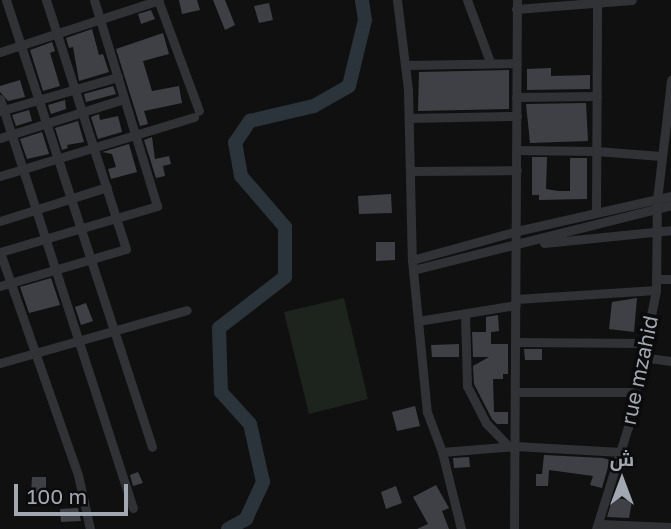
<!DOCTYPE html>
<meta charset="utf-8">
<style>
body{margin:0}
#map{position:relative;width:671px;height:529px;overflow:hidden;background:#101011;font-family:"Golos Text",Cairo,sans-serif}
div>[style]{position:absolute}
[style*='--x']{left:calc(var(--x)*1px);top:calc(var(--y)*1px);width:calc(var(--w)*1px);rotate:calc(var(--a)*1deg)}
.green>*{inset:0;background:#1c241d}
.river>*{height:14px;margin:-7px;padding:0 7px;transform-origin:7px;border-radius:7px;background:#2a343a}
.building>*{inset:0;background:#3f4045}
.street>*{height:9px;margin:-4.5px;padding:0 4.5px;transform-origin:4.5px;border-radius:4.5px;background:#313236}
span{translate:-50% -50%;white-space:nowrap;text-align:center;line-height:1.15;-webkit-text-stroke:7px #0b0b0c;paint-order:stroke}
.street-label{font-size:21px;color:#a1a8b2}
.north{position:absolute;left:587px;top:445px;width:70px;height:70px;-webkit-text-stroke:5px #0b0b0c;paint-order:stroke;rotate:0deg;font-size:19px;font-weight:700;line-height:28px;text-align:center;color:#a1a8b2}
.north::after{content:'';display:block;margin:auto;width:24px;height:32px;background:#a1a8b2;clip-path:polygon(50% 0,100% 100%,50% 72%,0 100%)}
.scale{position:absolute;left:14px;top:484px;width:114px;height:32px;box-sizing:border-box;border:4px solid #a1a8b2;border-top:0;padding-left:9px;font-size:21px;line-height:24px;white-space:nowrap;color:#a1a8b2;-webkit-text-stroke:5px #0b0b0c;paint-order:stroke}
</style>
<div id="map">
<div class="green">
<div style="clip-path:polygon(344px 298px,368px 399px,309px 414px,284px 312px)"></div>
</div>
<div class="river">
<div style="--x:228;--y:529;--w:21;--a:-29"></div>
<div style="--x:246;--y:519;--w:41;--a:-65.3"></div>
<div style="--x:263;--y:482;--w:59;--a:-102.6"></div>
<div style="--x:250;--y:424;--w:43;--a:-132.2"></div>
<div style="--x:221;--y:392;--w:64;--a:-91.8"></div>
<div style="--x:219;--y:328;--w:83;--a:-37.7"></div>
<div style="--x:285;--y:277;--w:50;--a:-90"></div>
<div style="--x:285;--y:227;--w:67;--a:-130.8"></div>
<div style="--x:241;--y:176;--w:34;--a:-100"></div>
<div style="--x:235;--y:143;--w:27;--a:-56"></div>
<div style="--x:250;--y:121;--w:66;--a:-13.2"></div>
<div style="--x:314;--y:106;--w:40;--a:-29.7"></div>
<div style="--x:349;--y:86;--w:68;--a:-76.4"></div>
<div style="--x:365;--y:20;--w:20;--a:-99"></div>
</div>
<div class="building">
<div style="clip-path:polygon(179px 0,197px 0,200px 10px,182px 14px)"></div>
<div style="clip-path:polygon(213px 0,225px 0,235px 25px,225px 30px)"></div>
<div style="clip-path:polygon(269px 3px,273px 20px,259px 23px,254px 6px)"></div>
<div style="clip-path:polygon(151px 10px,155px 19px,141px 24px,138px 14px)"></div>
<div style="clip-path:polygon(92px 29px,99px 55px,103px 54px,109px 72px,79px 81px,73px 47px,69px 48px,66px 38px)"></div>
<div style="clip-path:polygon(163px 33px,169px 54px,143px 61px,152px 91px,179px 86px,182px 103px,144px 111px,148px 124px,140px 126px,116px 49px)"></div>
<div style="clip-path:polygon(52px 42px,55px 51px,50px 53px,60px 86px,43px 91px,30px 50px)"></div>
<div style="clip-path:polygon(551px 68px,551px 76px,590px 75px,590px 89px,527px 90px,527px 69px)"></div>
<div style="clip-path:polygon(509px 70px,509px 109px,418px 111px,419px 72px)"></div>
<div style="clip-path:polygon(20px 80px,25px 97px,8px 101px,0 92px,0 86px)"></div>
<div style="clip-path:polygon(113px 86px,116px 94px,86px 102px,84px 94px)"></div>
<div style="clip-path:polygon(65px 100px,66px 109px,51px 114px,48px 105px)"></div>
<div style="clip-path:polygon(586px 103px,588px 141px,530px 143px,526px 104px)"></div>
<div style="clip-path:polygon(29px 110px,32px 121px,16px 126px,12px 115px)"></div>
<div style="clip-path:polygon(99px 114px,100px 120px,118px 116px,122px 132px,98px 139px,91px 117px)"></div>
<div style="clip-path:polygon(78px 121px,84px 142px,67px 145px,68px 148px,62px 150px,55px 128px)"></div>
<div style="clip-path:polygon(42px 132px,49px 154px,27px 159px,20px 139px)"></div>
<div style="clip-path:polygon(152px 137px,155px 159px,169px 156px,171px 164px,163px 166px,165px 176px,156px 178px,144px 140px)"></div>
<div style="clip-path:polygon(129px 144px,137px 172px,111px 179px,108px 169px,116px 167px,112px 154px,102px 152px)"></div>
<div style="clip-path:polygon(532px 157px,547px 157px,546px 189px,558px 191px,570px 191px,570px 158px,587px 158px,587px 199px,539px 200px,539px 195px,532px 195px)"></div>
<div style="clip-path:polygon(391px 194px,392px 213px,359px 214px,358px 196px)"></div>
<div style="clip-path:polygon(376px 242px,395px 242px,395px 260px,376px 261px)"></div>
<div style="clip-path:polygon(51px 278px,60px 305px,29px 313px,20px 287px)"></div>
<div style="clip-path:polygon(637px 298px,634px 332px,609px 329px,612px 302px)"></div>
<div style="clip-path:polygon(86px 303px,93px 321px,81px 325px,75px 307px)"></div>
<div style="clip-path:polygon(498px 315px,499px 331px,491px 332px,491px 344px,508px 344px,508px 374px,503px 374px,503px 379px,493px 379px,494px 412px,508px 412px,508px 424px,497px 424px,492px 419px,474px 384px,473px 366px,489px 357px,473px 357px,472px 332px,486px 332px,486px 317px)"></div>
<div style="clip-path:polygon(459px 344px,459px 357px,432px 357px,431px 345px)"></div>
<div style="clip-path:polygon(524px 349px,542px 349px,542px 360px,525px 360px)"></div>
<div style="clip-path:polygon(415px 406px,420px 426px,397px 431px,392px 412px)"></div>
<div style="clip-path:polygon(544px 455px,603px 458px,610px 460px,602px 488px,590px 485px,593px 476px,549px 470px,548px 486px,536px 486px,536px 474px,542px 474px)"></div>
<div style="clip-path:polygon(469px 457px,470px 467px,454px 468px,453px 458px)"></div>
<div style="clip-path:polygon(138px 472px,143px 483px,133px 486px,130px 475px)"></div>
<div style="clip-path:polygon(32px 477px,46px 477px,46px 494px,31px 494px)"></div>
<div style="clip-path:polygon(436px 485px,449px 508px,442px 511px,449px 529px,417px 529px,428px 524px,413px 497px)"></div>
<div style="clip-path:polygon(396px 486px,402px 503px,386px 509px,381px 492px)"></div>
<div style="clip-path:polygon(613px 497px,632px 501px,629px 518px,607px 517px)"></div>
<div style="clip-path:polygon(78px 508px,81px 521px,61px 522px,60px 509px)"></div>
</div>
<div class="street">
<div style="--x:6;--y:0;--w:470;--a:71.9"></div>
<div style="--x:158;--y:0;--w:118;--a:69.7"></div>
<div style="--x:397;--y:0;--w:91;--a:83"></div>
<div style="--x:408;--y:90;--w:170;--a:88.7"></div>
<div style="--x:412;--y:260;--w:153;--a:84.4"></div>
<div style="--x:427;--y:412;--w:43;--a:69.4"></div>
<div style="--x:442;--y:452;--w:79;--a:76.1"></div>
<div style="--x:467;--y:0;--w:66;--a:69.6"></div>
<div style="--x:516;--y:9;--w:116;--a:-4.4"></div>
<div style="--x:0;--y:52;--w:167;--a:-18.1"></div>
<div style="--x:405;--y:65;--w:111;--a:-1"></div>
<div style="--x:516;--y:97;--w:81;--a:-0.7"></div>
<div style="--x:0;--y:99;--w:430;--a:72"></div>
<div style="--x:0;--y:111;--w:123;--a:-16.1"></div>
<div style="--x:409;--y:118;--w:108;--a:-1.1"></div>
<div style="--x:0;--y:138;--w:130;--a:-17.5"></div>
<div style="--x:517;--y:150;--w:79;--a:0.7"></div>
<div style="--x:596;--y:151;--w:65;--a:4.4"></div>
<div style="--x:410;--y:171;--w:107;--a:-0.5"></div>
<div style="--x:0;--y:176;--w:203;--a:-16.9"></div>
<div style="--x:596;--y:213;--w:213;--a:-89.7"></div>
<div style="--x:0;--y:221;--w:112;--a:-17.6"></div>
<div style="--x:544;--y:243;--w:128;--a:-5.8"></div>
<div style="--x:412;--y:260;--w:109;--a:-15.4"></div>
<div style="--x:517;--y:231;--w:158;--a:-12.8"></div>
<div style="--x:413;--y:270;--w:266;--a:-14.1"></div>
<div style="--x:656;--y:279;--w:15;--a:0"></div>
<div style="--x:0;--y:286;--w:131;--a:-16.4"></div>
<div style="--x:126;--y:249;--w:262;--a:-107.8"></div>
<div style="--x:516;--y:299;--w:140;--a:-3.7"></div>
<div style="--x:465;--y:314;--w:72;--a:88.4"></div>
<div style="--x:467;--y:386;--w:42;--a:62.8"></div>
<div style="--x:486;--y:423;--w:33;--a:46"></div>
<div style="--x:418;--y:321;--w:99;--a:-9.3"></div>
<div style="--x:516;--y:342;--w:129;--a:0.4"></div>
<div style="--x:642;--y:357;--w:29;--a:8"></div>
<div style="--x:0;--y:363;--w:194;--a:-15.8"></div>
<div style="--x:515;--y:392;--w:120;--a:0"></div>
<div style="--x:442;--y:452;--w:73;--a:-4.7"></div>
<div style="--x:515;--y:446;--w:106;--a:3.2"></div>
<div style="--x:600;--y:524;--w:71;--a:2.4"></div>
<div style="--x:90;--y:529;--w:55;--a:-102.5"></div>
<div style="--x:78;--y:475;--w:236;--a:-109.3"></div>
<div style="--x:0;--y:252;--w:164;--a:-16.3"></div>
<div style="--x:157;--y:206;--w:215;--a:-107"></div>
<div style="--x:514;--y:529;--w:529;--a:-89.68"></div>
<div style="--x:596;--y:529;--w:107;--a:-72.6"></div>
<div style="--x:628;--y:427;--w:140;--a:-78.4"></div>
<div style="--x:656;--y:290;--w:90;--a:-89.4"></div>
<div style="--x:657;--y:200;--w:121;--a:-83.3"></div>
</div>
<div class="street-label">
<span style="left:639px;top:370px;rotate:-78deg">rue mzahid</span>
</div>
<div class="north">ش</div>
<div class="scale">100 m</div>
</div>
